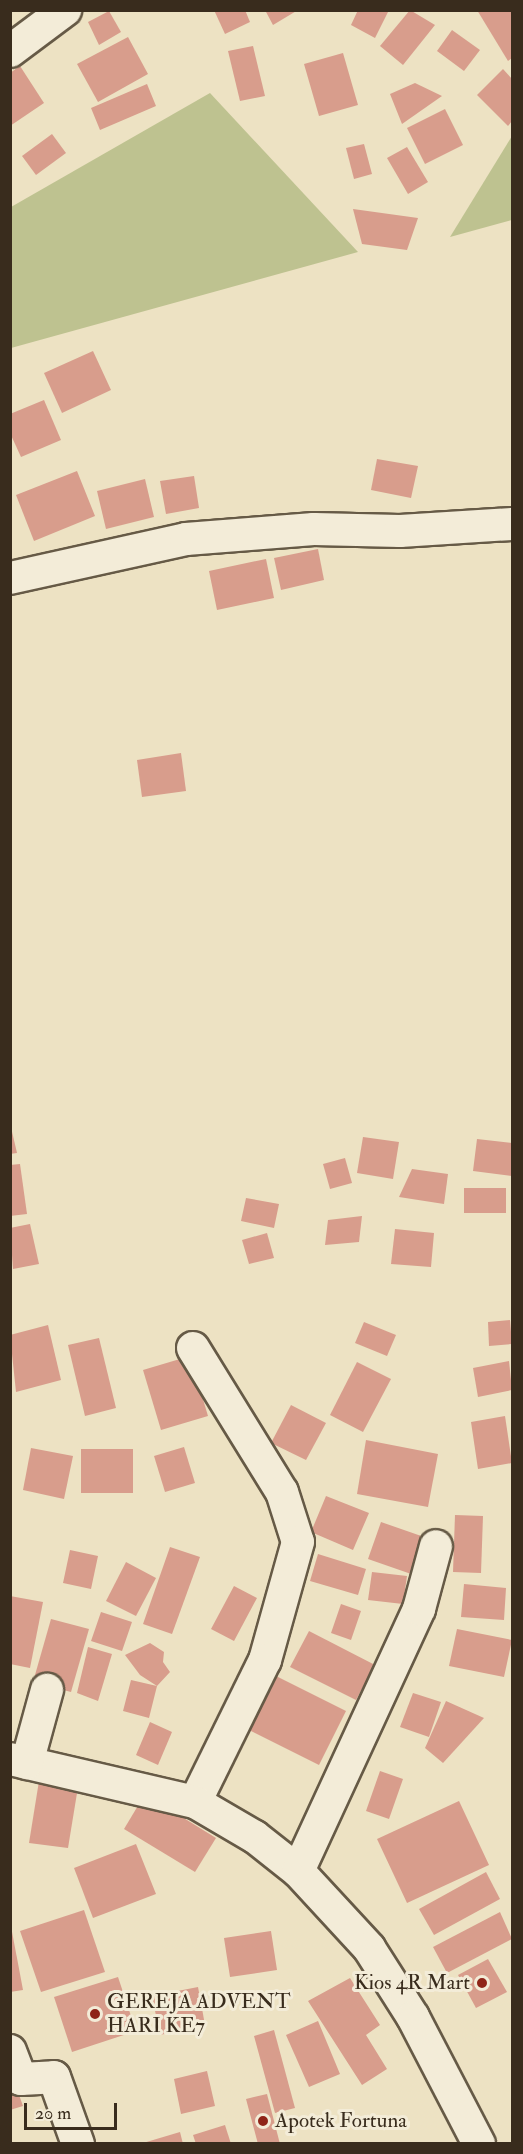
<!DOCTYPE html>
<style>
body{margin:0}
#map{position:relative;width:523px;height:2154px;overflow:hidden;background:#ede2c3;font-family:"IM FELL Double Pica",serif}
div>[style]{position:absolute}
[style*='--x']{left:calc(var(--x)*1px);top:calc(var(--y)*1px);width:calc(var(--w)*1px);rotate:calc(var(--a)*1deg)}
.green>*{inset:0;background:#bec290}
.building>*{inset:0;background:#d89d8c}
.roads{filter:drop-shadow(2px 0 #665a46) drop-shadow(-2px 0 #665a46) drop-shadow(0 2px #665a46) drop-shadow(0 -2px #665a46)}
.minor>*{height:32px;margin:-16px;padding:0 16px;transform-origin:16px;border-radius:16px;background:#f3ecd8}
.dots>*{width:16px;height:16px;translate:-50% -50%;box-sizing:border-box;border:3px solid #f3ecd8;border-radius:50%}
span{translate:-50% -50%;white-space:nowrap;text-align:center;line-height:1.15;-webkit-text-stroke:6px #f3ecd8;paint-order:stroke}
.poi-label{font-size:21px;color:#392c1d}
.right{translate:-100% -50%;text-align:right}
.left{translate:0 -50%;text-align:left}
.frame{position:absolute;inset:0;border:12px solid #392c1d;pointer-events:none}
.scale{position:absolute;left:24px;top:2103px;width:93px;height:27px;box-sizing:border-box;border:3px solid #392c1d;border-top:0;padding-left:8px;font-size:18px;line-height:21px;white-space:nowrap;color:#392c1d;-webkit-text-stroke:4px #f3ecd8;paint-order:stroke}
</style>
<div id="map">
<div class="green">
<div style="clip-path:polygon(210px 93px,358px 252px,11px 348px,11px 207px)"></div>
<div style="clip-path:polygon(512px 136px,512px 220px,450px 237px)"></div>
</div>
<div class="building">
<div style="clip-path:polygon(214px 10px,245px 10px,250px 22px,225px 34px)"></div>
<div style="clip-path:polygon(265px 10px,298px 10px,273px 25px)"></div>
<div style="clip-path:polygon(358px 10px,389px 10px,375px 38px,351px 25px)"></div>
<div style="clip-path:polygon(410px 10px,435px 25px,403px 65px,380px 46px)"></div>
<div style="clip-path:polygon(477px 10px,512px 10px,512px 58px,508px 61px)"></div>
<div style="clip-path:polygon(109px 11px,121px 32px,99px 45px,88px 22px)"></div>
<div style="clip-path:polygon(452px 30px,480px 50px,464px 71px,437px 51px)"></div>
<div style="clip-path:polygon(128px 37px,148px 74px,98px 102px,77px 64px)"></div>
<div style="clip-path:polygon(253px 46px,265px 96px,240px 101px,228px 51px)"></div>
<div style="clip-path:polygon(343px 53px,358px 105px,319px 116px,304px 64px)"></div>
<div style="clip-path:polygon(20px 66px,44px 103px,10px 126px,10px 73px)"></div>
<div style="clip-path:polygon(503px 69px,512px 79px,512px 121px,508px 126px,477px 95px)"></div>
<div style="clip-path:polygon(415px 83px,442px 96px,402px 124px,390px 94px)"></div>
<div style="clip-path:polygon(147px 84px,156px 106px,100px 130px,91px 108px)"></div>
<div style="clip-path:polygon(445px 109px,463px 145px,425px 164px,407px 128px)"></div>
<div style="clip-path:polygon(52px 134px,66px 153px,36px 175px,22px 156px)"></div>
<div style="clip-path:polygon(364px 144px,372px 174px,354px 179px,346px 148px)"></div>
<div style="clip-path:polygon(407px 147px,428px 182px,408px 194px,387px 158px)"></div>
<div style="clip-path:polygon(353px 209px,418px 218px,407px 250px,362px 244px)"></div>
<div style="clip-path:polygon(93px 351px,111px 390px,62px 413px,44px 373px)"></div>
<div style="clip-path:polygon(44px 400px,61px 440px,21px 457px,10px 433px,10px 414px)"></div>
<div style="clip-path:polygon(377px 459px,418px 466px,411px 498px,371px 490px)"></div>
<div style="clip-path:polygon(77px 471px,95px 516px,34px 541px,16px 495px)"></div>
<div style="clip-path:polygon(194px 476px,199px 508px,166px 514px,160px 481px)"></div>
<div style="clip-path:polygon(145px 479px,154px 517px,106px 529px,97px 491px)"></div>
<div style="clip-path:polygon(318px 549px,324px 580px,281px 590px,274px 558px)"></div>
<div style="clip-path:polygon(266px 559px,274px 598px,217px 610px,209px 571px)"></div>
<div style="clip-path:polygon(181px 753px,186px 791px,142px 797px,137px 760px)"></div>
<div style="clip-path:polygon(10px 1123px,17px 1153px,10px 1154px)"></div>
<div style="clip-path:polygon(363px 1137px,399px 1142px,393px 1179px,357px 1173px)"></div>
<div style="clip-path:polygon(477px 1139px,512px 1143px,512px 1176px,473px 1171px)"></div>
<div style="clip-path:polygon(345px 1158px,352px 1183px,330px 1189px,323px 1164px)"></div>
<div style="clip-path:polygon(20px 1164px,27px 1214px,10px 1216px,10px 1165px)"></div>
<div style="clip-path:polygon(412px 1169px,448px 1174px,444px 1204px,399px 1197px)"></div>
<div style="clip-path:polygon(464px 1188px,506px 1188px,506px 1213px,464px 1213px)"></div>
<div style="clip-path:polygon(246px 1198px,279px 1204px,274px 1228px,241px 1221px)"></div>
<div style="clip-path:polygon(362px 1216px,359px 1242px,325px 1245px,328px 1220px)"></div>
<div style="clip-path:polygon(30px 1224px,39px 1264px,13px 1269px,10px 1228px)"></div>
<div style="clip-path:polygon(395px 1229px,434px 1233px,431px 1267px,391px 1264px)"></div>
<div style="clip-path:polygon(267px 1233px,274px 1258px,249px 1264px,242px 1240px)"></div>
<div style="clip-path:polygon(510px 1320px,512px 1344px,489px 1346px,488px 1322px)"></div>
<div style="clip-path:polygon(364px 1322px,396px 1335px,387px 1356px,355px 1343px)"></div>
<div style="clip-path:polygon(48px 1325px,61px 1380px,16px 1392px,10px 1335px)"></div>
<div style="clip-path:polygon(99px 1338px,116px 1408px,85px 1416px,68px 1345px)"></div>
<div style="clip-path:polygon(190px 1356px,208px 1416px,161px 1430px,143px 1370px)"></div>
<div style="clip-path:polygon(509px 1361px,512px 1390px,478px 1397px,473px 1368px)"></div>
<div style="clip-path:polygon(357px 1362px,391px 1379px,363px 1432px,330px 1415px)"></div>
<div style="clip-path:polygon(291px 1405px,326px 1423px,306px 1460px,271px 1443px)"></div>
<div style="clip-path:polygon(505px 1416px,512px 1463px,478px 1469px,471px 1422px)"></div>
<div style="clip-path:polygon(366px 1440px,438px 1454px,428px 1507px,357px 1494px)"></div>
<div style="clip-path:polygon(184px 1447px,195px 1483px,165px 1492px,154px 1456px)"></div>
<div style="clip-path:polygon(31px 1448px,73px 1456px,64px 1499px,23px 1490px)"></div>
<div style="clip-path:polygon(81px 1449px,133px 1449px,133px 1493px,81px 1493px)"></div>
<div style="clip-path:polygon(326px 1496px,369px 1513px,353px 1550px,311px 1532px)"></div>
<div style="clip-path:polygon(455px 1515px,483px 1516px,481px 1573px,453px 1572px)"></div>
<div style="clip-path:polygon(381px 1522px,427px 1538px,414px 1575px,368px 1559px)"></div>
<div style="clip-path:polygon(170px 1547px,200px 1557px,172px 1634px,143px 1624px)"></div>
<div style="clip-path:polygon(70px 1550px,98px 1556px,91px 1589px,63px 1583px)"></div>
<div style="clip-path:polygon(318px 1554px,366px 1569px,358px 1595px,310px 1581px)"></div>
<div style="clip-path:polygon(126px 1562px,156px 1578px,136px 1616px,106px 1601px)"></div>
<div style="clip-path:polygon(372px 1572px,407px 1576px,403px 1604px,368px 1600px)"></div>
<div style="clip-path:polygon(464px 1584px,506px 1588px,504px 1620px,461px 1617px)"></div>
<div style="clip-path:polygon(234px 1586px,257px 1598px,234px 1641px,211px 1629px)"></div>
<div style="clip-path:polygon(10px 1596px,43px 1602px,30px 1668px,10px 1664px)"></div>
<div style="clip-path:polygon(341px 1604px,361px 1611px,351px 1640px,331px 1633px)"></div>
<div style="clip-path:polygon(101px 1612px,132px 1622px,122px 1651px,91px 1641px)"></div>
<div style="clip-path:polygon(51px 1619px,89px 1629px,71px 1692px,33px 1682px)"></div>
<div style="clip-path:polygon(457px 1629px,512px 1640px,504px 1677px,449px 1666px)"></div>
<div style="clip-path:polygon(309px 1631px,375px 1665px,356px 1700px,290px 1667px)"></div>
<div style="clip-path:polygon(150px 1643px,164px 1652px,163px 1662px,170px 1672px,157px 1686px,149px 1718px,123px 1711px,131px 1680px,157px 1686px,140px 1675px,125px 1655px)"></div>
<div style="clip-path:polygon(88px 1647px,112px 1654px,98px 1701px,77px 1693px)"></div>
<div style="clip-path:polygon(270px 1673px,346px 1711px,319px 1765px,243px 1727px)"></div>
<div style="clip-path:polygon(413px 1693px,441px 1702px,429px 1737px,400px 1727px)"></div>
<div style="clip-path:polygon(446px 1701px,484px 1718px,443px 1763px,425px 1748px)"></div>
<div style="clip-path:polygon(150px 1722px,172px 1732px,158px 1765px,136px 1755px)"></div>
<div style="clip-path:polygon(380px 1771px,403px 1779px,389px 1819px,366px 1811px)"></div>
<div style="clip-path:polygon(39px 1781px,78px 1787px,68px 1848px,29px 1843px)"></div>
<div style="clip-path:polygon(145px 1794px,216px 1838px,195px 1872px,124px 1829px)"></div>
<div style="clip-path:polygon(459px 1801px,489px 1865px,407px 1903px,377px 1839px)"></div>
<div style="clip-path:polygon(136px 1844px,156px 1894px,93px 1918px,74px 1868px)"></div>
<div style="clip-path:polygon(486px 1872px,500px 1899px,434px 1935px,419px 1909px)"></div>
<div style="clip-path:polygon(84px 1910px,105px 1972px,41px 1992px,20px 1931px)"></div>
<div style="clip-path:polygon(500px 1912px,512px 1939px,447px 1973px,433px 1947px)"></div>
<div style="clip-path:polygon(10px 1921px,23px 1990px,10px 1992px)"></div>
<div style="clip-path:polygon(271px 1931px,277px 1970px,230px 1977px,224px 1938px)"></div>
<div style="clip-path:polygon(488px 1959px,507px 1992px,476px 2008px,458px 1975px)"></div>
<div style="clip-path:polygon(118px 1977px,136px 2031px,72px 2052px,54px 1997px)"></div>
<div style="clip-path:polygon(350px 1978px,380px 2025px,366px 2035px,387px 2069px,362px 2085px,308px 2001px)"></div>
<div style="clip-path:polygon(198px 1987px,205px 2025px,160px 2035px,152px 1996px)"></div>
<div style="clip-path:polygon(318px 2021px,340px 2074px,309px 2087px,286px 2035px)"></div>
<div style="clip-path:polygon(274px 2030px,295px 2108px,275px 2113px,254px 2036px)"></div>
<div style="clip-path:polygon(10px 2070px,23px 2106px,10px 2110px)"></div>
<div style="clip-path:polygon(207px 2071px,215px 2106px,181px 2114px,174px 2079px)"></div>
<div style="clip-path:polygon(267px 2094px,280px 2144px,258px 2144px,246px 2099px)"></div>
<div style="clip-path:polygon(225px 2125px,231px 2144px,196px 2144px,193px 2135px)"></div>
<div style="clip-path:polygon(180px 2132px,183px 2144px,143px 2144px,143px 2143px)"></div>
</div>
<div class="roads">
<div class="minor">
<div style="--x:10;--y:51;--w:69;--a:-36.7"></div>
<div style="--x:10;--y:578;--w:180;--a:-12.5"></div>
<div style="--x:186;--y:539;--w:128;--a:-4.5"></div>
<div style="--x:314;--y:529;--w:86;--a:1.3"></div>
<div style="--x:400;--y:531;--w:112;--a:-3.6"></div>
<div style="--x:193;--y:1348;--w:169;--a:58.3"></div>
<div style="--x:282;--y:1492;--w:52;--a:72.3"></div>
<div style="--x:298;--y:1542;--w:123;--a:105.6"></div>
<div style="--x:265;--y:1660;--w:158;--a:116.2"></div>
<div style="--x:10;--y:1759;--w:190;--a:13.1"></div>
<div style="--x:195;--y:1802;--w:69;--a:30.3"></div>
<div style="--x:255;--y:1837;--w:55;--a:38.3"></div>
<div style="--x:298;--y:1871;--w:105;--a:47.3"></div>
<div style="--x:369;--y:1948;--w:82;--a:57.5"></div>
<div style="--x:413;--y:2017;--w:143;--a:62.5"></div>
<div style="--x:27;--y:1763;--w:76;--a:-74.7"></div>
<div style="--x:298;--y:1871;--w:289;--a:-65.2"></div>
<div style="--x:419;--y:1609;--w:65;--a:-74.9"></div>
<div style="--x:10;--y:2051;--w:30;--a:69"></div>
<div style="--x:21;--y:2079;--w:33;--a:-3"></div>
<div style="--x:54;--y:2077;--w:71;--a:70.3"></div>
</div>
</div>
<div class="dots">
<div style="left:482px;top:1983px;background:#8f2418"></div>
<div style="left:95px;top:2014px;background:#8f2418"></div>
<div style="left:263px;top:2121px;background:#8f2418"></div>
</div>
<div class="poi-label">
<span class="right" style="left:470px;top:1983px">Kios 4R Mart</span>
<span class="left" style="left:107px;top:2014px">GEREJA ADVENT<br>HARI KE7</span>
<span class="left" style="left:275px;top:2121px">Apotek Fortuna</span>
</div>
<div class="frame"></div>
<div class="scale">20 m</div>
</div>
